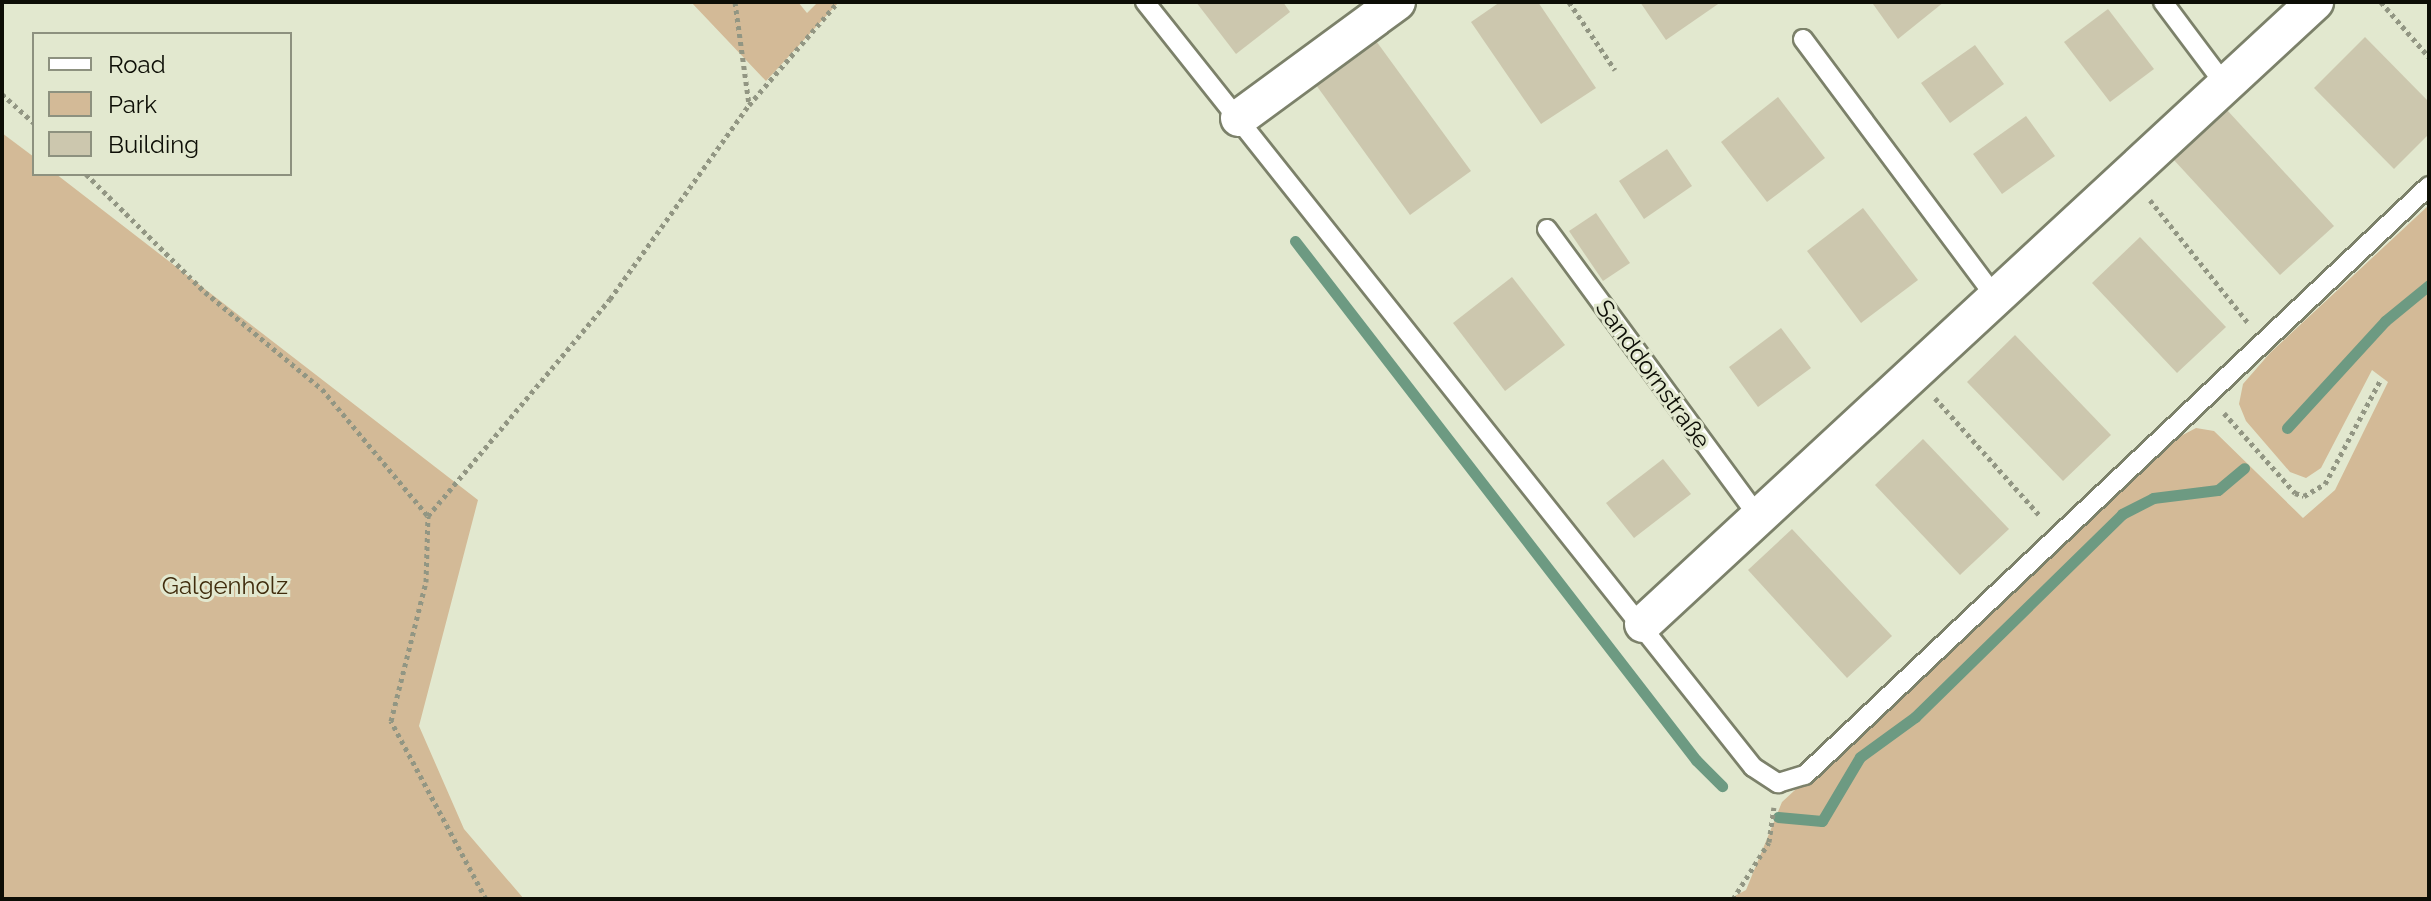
<!DOCTYPE html>
<meta charset="utf-8">
<style>
body{margin:0}
#map{position:relative;width:2431px;height:901px;overflow:hidden;background:#e2e8cf;font-family:Raleway,sans-serif}
div>[style]{position:absolute}
[style*='--x']{left:calc(var(--x)*1px);top:calc(var(--y)*1px);width:calc(var(--w)*1px);rotate:calc(var(--a)*1deg)}
.green>*{inset:0;background:#d3ba97}
.stream>*{height:11px;margin:-5.5px;padding:0 5.5px;transform-origin:5.5px;border-radius:5.5px;background:#6d9a82}
.building>*{inset:0;background:#ccc7ae}
.path>*{height:5px;margin-top:-2.5px;transform-origin:0;background:repeating-linear-gradient(90deg,#929683 0 4px,transparent 0 8px)}
.roads{filter:drop-shadow(2px 0 #7c816a) drop-shadow(-2px 0 #7c816a) drop-shadow(0 2px #7c816a) drop-shadow(0 -2px #7c816a)}
.service>*{height:18px;margin:-9px;padding:0 9px;transform-origin:9px;border-radius:9px;background:#fff}
.minor>*{height:36px;margin:-18px;padding:0 18px;transform-origin:18px;border-radius:18px;background:#fff}
span{translate:-50% -50%;white-space:nowrap;text-align:center;line-height:1.15;-webkit-text-stroke:6px #e2e8cf;paint-order:stroke}
.street-label{font-size:24px;color:#0d0e06}
.park-label{font-size:24px;color:#402c0d}
.frame{position:absolute;inset:0;border:4px solid #0d0e06;pointer-events:none}
.legend{position:absolute;left:32px;top:32px;width:260px;height:144px;box-sizing:border-box;background:#e2e8cf;border:2px solid #8d917f;margin:0;padding:10px 14px;list-style:none;font-size:24px;color:#0d0e06}
.legend li{display:flex;align-items:center;gap:16px;height:40px}
.legend b{width:40px;border:2px solid #8d917f}
</style>
<div id="map">
<div class="green">
<div style="clip-path:polygon(691px 2px,798px 2px,807px 13px,818px 2px,839px 2px,766px 81px)"></div>
<div style="clip-path:polygon(2px 133px,34px 157px,34px 174px,56px 174px,478px 500px,419px 726px,464px 829px,524px 899px,2px 899px)"></div>
<div style="clip-path:polygon(2429px 205px,2429px 899px,1729px 899px,1746px 890px,1782px 802px,2177px 438px,2196px 428px,2214px 431px,2303px 518px,2335px 490px,2388px 382px,2372px 370px,2321px 468px,2306px 478px,2290px 472px,2246px 421px,2239px 404px,2243px 384px,2270px 353px)"></div>
</div>
<div class="stream">
<div style="--x:1295;--y:241;--w:656;--a:52.31"></div>
<div style="--x:1696;--y:760;--w:37;--a:45"></div>
<div style="--x:2287;--y:428;--w:145;--a:-47.5"></div>
<div style="--x:2385;--y:321;--w:57;--a:-39.3"></div>
<div style="--x:1778;--y:817;--w:44;--a:5.2"></div>
<div style="--x:1822;--y:821;--w:74;--a:-59.3"></div>
<div style="--x:1860;--y:757;--w:68;--a:-36"></div>
<div style="--x:1915;--y:717;--w:290;--a:-44.4"></div>
<div style="--x:2122;--y:514;--w:35;--a:-27"></div>
<div style="--x:2153;--y:498;--w:65;--a:-7"></div>
<div style="--x:2218;--y:490;--w:34;--a:-40"></div>
</div>
<div class="building">
<div style="clip-path:polygon(1196px 2px,1283px 2px,1290px 12px,1236px 54px)"></div>
<div style="clip-path:polygon(1500px 2px,1538px 2px,1596px 88px,1541px 124px,1471px 22px)"></div>
<div style="clip-path:polygon(1640px 2px,1721px 2px,1666px 40px)"></div>
<div style="clip-path:polygon(1944px 2px,1898px 39px,1873px 4px,1875px 2px)"></div>
<div style="clip-path:polygon(2108px 9px,2154px 69px,2110px 102px,2064px 42px)"></div>
<div style="clip-path:polygon(1371px 34px,1471px 171px,1410px 215px,1311px 78px)"></div>
<div style="clip-path:polygon(2365px 37px,2429px 102px,2429px 134px,2394px 169px,2314px 88px)"></div>
<div style="clip-path:polygon(1975px 45px,2004px 84px,1950px 123px,1921px 83px)"></div>
<div style="clip-path:polygon(1778px 97px,1825px 158px,1767px 202px,1721px 142px)"></div>
<div style="clip-path:polygon(2227px 110px,2334px 226px,2280px 275px,2173px 159px)"></div>
<div style="clip-path:polygon(2026px 116px,2055px 156px,2002px 194px,1973px 154px)"></div>
<div style="clip-path:polygon(1667px 149px,1692px 186px,1644px 219px,1619px 181px)"></div>
<div style="clip-path:polygon(1863px 208px,1918px 280px,1861px 323px,1807px 251px)"></div>
<div style="clip-path:polygon(1596px 213px,1630px 263px,1603px 281px,1569px 231px)"></div>
<div style="clip-path:polygon(2140px 237px,2226px 327px,2177px 373px,2092px 283px)"></div>
<div style="clip-path:polygon(1512px 277px,1565px 345px,1505px 391px,1453px 323px)"></div>
<div style="clip-path:polygon(1781px 328px,1811px 368px,1758px 407px,1729px 367px)"></div>
<div style="clip-path:polygon(2015px 335px,2111px 435px,2063px 481px,1967px 382px)"></div>
<div style="clip-path:polygon(1923px 439px,2009px 529px,1960px 575px,1875px 485px)"></div>
<div style="clip-path:polygon(1663px 459px,1691px 494px,1634px 538px,1606px 503px)"></div>
<div style="clip-path:polygon(1792px 529px,1892px 636px,1847px 678px,1748px 570px)"></div>
</div>
<div class="path">
<div style="--x:735;--y:2;--w:103;--a:82.2"></div>
<div style="--x:1569;--y:2;--w:82;--a:55.9"></div>
<div style="--x:2381;--y:2;--w:73;--a:48.9"></div>
<div style="--x:2;--y:94;--w:43;--a:42.2"></div>
<div style="--x:86;--y:174;--w:168;--a:44.8"></div>
<div style="--x:205;--y:292;--w:152;--a:39.7"></div>
<div style="--x:322;--y:389;--w:165;--a:50.2"></div>
<div style="--x:2150;--y:200;--w:159;--a:51.4"></div>
<div style="--x:1935;--y:398;--w:158;--a:48.3"></div>
<div style="--x:2224;--y:413;--w:107;--a:48.4"></div>
<div style="--x:2295;--y:493;--w:9;--a:18"></div>
<div style="--x:2304;--y:496;--w:24;--a:-30"></div>
<div style="--x:2325;--y:484;--w:117;--a:-61.9"></div>
<div style="--x:486;--y:899;--w:202;--a:-118.1"></div>
<div style="--x:391;--y:721;--w:143;--a:-75.9"></div>
<div style="--x:426;--y:582;--w:66;--a:-88.3"></div>
<div style="--x:428;--y:516;--w:283;--a:-50"></div>
<div style="--x:610;--y:299;--w:239;--a:-54.4"></div>
<div style="--x:749;--y:105;--w:136;--a:-49.2"></div>
<div style="--x:1733;--y:899;--w:67;--a:-57.7"></div>
<div style="--x:1769;--y:842;--w:35;--a:-82"></div>
</div>
<div class="roads">
<div class="service">
<div style="--x:1145;--y:2;--w:977;--a:51.52"></div>
<div style="--x:1753;--y:767;--w:30;--a:33"></div>
<div style="--x:1778;--y:783;--w:28;--a:-17"></div>
<div style="--x:1805;--y:775;--w:858;--a:-43.35"></div>
<div style="--x:2163;--y:2;--w:104;--a:53.2"></div>
<div style="--x:1803;--y:39;--w:322;--a:53.3"></div>
<div style="--x:1547;--y:229;--w:358;--a:53.7"></div>
</div>
<div class="minor">
<div style="--x:1239;--y:118;--w:196;--a:-36.3"></div>
<div style="--x:1643;--y:624;--w:916;--a:-42.79"></div>
</div>
</div>
<div class="street-label">
<span style="left:1653px;top:374px;rotate:54deg">Sanddornstraße</span>
</div>
<div class="park-label">
<span style="left:225px;top:586px">Galgenholz</span>
</div>
<div class="frame"></div>
<ul class="legend">
<li><b style="height:10px;background:#fff"></b>Road</li>
<li><b style="height:22px;background:#d3ba97"></b>Park</li>
<li><b style="height:22px;background:#ccc7ae"></b>Building</li>
</ul>
</div>
